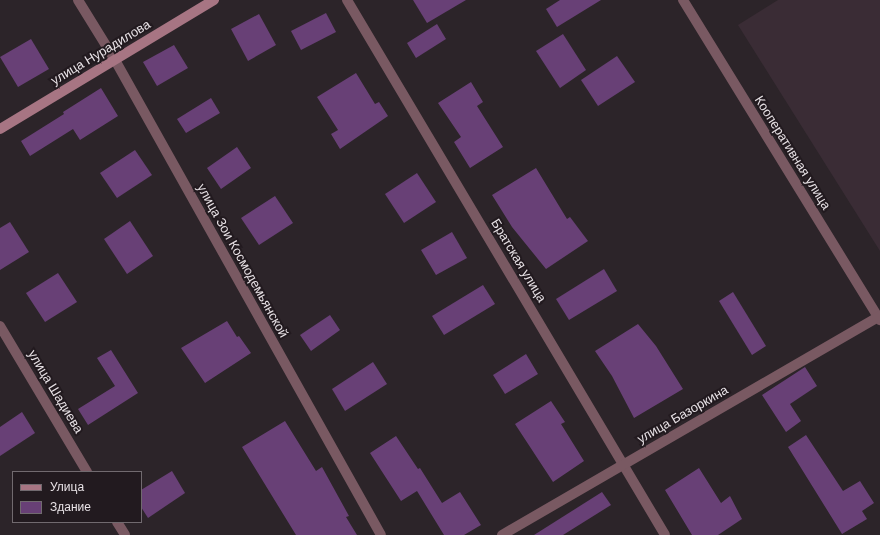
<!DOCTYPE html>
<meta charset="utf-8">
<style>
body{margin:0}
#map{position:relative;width:880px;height:535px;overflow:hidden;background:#2c2429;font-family:"DM Sans",sans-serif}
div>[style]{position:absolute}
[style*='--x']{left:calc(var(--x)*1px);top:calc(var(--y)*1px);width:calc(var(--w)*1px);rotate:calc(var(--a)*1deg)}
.built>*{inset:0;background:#3a2c35}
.building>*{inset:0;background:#684076}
.street>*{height:10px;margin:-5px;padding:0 5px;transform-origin:5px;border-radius:5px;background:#795962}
.secondary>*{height:10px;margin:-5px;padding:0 5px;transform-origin:5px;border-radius:5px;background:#a77583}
span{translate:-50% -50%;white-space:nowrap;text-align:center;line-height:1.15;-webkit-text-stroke:4px #221a1f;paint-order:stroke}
.street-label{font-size:13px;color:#e8e2e6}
.legend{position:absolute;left:12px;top:471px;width:130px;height:52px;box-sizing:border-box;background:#221a1f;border:1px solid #716a6f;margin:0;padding:5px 7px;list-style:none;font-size:12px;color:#e8e2e6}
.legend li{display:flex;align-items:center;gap:8px;height:20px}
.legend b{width:20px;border:1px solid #716a6f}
</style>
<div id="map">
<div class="built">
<div style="clip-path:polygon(778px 0,880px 0,880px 251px,738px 25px)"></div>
</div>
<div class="building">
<div style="clip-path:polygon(413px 0,466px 0,427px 23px)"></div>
<div style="clip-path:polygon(560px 0,601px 0,557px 27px,546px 9px)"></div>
<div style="clip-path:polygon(326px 13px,336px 32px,301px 50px,291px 31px)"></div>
<div style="clip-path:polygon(259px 14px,276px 45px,248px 61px,231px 29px)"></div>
<div style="clip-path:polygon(437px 24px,446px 39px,416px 58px,407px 43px)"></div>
<div style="clip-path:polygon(563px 34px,586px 70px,560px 88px,536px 51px)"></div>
<div style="clip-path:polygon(31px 39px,49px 69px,18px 87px,0 57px)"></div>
<div style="clip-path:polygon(174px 45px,188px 68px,157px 86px,143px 62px)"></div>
<div style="clip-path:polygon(617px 56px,635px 82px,598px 106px,581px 80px)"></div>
<div style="clip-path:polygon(356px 73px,375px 104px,379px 102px,388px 116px,340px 149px,331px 134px,338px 130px,317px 97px)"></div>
<div style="clip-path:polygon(471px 82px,483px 102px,477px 106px,503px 147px,470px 168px,454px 142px,461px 137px,438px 103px)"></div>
<div style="clip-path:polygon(101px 88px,118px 116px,80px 140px,73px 129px,30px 156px,21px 141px,64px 114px,63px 112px)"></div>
<div style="clip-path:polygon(211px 98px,220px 113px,186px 133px,177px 119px)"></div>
<div style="clip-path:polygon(237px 147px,251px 168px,221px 189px,207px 168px)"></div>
<div style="clip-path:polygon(135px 150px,152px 175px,117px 198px,100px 173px)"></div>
<div style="clip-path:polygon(536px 168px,567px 219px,570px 217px,588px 241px,546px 269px,512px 227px,492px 195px)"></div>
<div style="clip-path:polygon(417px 173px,436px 202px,404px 223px,385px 194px)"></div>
<div style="clip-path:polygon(275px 196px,293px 223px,259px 245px,241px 218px)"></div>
<div style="clip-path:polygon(130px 221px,153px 256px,127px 274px,104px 239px)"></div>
<div style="clip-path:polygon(10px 222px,29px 252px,0 270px,0 228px)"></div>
<div style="clip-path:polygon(452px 232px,467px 258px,436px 275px,421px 250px)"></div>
<div style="clip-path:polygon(604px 269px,617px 291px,569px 320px,556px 299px)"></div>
<div style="clip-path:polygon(58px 273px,77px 302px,45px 322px,26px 293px)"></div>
<div style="clip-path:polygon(483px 285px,495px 304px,444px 335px,432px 316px)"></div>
<div style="clip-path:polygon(733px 292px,766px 346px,752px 355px,719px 301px)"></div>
<div style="clip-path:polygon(330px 315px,340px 330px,311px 351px,300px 335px)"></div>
<div style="clip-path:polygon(227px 321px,237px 337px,239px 336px,251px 353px,205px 383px,181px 348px)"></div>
<div style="clip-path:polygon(638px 324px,656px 346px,683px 389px,634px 418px,612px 376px,595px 351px)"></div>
<div style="clip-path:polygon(111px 350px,138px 393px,88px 425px,78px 409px,115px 386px,97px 358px)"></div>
<div style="clip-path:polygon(526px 354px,538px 374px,505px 394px,493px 375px)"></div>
<div style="clip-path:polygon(373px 362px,387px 384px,345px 411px,332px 389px)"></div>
<div style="clip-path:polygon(805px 367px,817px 386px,790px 404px,801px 421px,786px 432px,762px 395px)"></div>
<div style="clip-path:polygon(551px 401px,565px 422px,561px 424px,584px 461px,553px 482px,515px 424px)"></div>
<div style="clip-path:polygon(22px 412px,35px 433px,0 456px,0 427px)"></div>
<div style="clip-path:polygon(285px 421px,316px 471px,322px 467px,349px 516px,346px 517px,357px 535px,296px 535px,242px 447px)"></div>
<div style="clip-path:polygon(806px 435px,843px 491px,860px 481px,874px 503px,862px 511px,867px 519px,842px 534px,788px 447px)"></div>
<div style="clip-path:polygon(396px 436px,418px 469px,420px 468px,442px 503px,460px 492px,481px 525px,464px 535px,444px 535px,417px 491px,401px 501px,370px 453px)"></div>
<div style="clip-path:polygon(699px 468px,721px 503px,730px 496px,742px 519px,718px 535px,692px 535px,665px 490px)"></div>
<div style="clip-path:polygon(172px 471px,185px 493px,148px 518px,141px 507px,141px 490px)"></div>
<div style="clip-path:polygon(602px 492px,611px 505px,563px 535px,534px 535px)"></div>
</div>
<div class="street">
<div style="--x:78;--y:0;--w:70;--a:58.3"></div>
<div style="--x:115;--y:60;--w:544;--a:60.75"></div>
<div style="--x:347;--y:0;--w:622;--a:59.27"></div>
<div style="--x:683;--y:0;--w:376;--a:58.4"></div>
<div style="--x:0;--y:326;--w:170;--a:59.2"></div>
<div style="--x:117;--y:522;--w:15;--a:58"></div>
<div style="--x:502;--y:535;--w:435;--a:-30.1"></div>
</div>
<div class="secondary">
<div style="--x:0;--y:129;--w:250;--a:-31.1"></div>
</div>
<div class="street-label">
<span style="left:101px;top:53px;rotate:-31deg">улица Нурадилова</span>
<span style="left:792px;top:153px;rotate:58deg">Кооперативная улица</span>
<span style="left:242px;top:261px;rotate:61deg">улица Зои Космодемьянской</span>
<span style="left:518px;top:261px;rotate:59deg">Братская улица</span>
<span style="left:55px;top:392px;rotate:59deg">улица Шадиева</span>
<span style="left:683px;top:415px;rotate:-30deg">улица Базоркина</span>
</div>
<ul class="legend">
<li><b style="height:5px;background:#a77583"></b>Улица</li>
<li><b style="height:11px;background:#684076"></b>Здание</li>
</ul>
</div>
